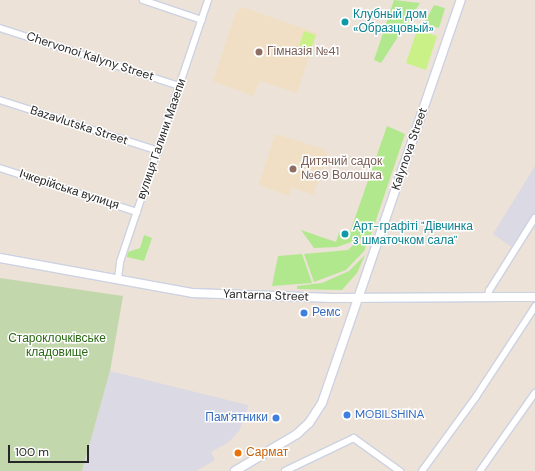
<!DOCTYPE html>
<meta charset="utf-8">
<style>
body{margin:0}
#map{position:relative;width:535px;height:471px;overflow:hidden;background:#ece2d7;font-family:"DM Sans",sans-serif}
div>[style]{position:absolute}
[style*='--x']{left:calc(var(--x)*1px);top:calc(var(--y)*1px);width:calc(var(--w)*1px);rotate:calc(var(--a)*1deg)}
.industrial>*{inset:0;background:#dbd9e3}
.education>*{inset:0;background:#f0dfc4}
.green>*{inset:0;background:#b1e88d}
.cemetery>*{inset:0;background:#c3d7ac}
.pitch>*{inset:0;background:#c9f188}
.roads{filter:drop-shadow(1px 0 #ccd2e2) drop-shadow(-1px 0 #ccd2e2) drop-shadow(0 1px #ccd2e2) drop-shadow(0 -1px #ccd2e2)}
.minor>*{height:5.5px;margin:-2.75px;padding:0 2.75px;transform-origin:2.75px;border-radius:2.75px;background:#fff}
.secondary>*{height:8px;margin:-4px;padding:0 4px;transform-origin:4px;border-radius:4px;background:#fff}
.dots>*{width:11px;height:11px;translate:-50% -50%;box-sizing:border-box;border:2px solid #fff;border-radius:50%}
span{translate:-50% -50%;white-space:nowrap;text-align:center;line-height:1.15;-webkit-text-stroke:3px #fff;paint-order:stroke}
.culture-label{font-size:12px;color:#0d838f}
.left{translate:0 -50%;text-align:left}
.education-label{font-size:12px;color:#785e54}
.street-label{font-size:12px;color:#272727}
.shop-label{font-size:12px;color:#366cbe}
.right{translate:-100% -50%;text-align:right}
.park-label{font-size:12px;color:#296913}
.food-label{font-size:12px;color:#c56008}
.scale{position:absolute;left:8px;top:445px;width:81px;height:18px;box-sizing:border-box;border:2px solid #272727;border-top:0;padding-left:5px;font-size:12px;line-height:14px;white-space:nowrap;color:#272727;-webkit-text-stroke:3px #fff;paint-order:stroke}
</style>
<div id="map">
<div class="industrial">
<div style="clip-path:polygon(535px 166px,535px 213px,513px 248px,493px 234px)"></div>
<div style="clip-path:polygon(110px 371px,248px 405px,247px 411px,239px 431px,229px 442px,211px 452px,215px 460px,196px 471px,82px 471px)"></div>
</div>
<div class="education">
<div style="clip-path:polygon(242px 7px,317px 33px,297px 93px,260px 81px,253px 96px,213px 81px,236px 12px)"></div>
<div style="clip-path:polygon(275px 134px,323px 149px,328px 154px,313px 195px,292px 187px,289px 196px,259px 185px)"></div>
</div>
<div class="green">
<div style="clip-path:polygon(394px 0,420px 3px,381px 63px,374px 60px)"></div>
<div style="clip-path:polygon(434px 5px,445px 8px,439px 28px,424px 24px)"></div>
<div style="clip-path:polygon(387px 126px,405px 134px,371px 235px,337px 247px,314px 248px,301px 230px,336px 242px,339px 232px,349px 235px)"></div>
<div style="clip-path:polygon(144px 235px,152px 238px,144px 261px,127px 257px,128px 252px,140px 248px)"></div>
<div style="clip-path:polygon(366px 243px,365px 250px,346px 270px,314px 282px,304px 254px,348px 250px,353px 245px)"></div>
<div style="clip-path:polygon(302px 254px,312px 283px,272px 286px,278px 256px)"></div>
<div style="clip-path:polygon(365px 255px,357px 273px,342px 290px,297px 289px,297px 286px,322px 283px,349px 271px)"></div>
</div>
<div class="cemetery">
<div style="clip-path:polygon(0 278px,123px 296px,110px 371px,82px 471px,0 471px)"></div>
</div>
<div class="pitch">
<div style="clip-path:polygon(417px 30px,437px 36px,426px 70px,406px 63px)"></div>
<div style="clip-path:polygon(304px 31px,316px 35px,308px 57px,297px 53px)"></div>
</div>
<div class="roads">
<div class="minor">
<div style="--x:143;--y:0;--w:62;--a:18.7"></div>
<div style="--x:0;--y:28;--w:189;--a:17.9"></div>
<div style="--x:0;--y:100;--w:167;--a:17.8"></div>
<div style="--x:0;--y:168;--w:144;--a:17.8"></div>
<div style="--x:118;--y:279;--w:17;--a:-83"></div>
<div style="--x:120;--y:262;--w:276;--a:-71.4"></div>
<div style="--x:488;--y:296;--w:5;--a:-79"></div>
<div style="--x:489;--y:291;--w:86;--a:-57.8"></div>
<div style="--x:285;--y:471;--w:76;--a:-25.6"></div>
<div style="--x:354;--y:438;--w:57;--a:35.7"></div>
<div style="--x:422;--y:471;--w:92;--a:-53.9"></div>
<div style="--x:476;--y:397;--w:108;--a:-56.8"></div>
<div style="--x:480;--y:471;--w:95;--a:-54.8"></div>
</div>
<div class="secondary">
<div style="--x:0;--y:258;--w:195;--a:10.3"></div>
<div style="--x:192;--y:293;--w:140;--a:2"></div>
<div style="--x:332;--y:298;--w:203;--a:-0.3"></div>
<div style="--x:235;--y:471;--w:72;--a:-30.8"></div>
<div style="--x:297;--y:434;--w:16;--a:-43"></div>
<div style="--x:309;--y:423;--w:24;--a:-57"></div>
<div style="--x:322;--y:403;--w:426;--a:-71"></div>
</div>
</div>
<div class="dots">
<div style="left:345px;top:22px;background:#0f9aa8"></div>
<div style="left:259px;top:52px;background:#8d6e63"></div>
<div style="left:293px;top:169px;background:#8d6e63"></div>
<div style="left:345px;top:234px;background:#0f9aa8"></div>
<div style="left:304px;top:313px;background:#3f7fe0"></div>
<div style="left:347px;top:415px;background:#3f7fe0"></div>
<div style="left:276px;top:418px;background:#3f7fe0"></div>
<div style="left:238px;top:453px;background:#e8710a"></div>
</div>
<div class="culture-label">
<span class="left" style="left:353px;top:22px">Клубный дом<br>«Образцовый»</span>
<span class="left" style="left:353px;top:234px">Арт-графіті "Дівчинка<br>з шматочком сала"</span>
</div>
<div class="education-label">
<span class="left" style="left:267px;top:52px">Гімназія №41</span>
<span class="left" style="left:301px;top:169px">Дитячий садок<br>№69 Волошка</span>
</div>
<div class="street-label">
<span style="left:90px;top:57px;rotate:18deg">Chervonoi Kalyny Street</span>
<span style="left:79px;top:126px;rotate:18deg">Bazavlutska Street</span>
<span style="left:162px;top:139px;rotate:-71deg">вулиця Галини Мазепи</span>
<span style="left:410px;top:149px;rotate:-71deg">Kalynova Street</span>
<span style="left:69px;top:190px;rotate:18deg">Ічкерійська вулиця</span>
<span style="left:266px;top:296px;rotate:2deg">Yantarna Street</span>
</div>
<div class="shop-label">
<span class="left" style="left:312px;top:313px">Ремс</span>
<span class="left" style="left:355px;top:415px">MOBILSHINA</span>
<span class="right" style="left:268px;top:418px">Пам'ятники</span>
</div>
<div class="park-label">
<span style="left:57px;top:346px">Староклочківське<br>кладовище</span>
</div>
<div class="food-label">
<span class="left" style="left:246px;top:453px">Сармат</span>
</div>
<div class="scale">100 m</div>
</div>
